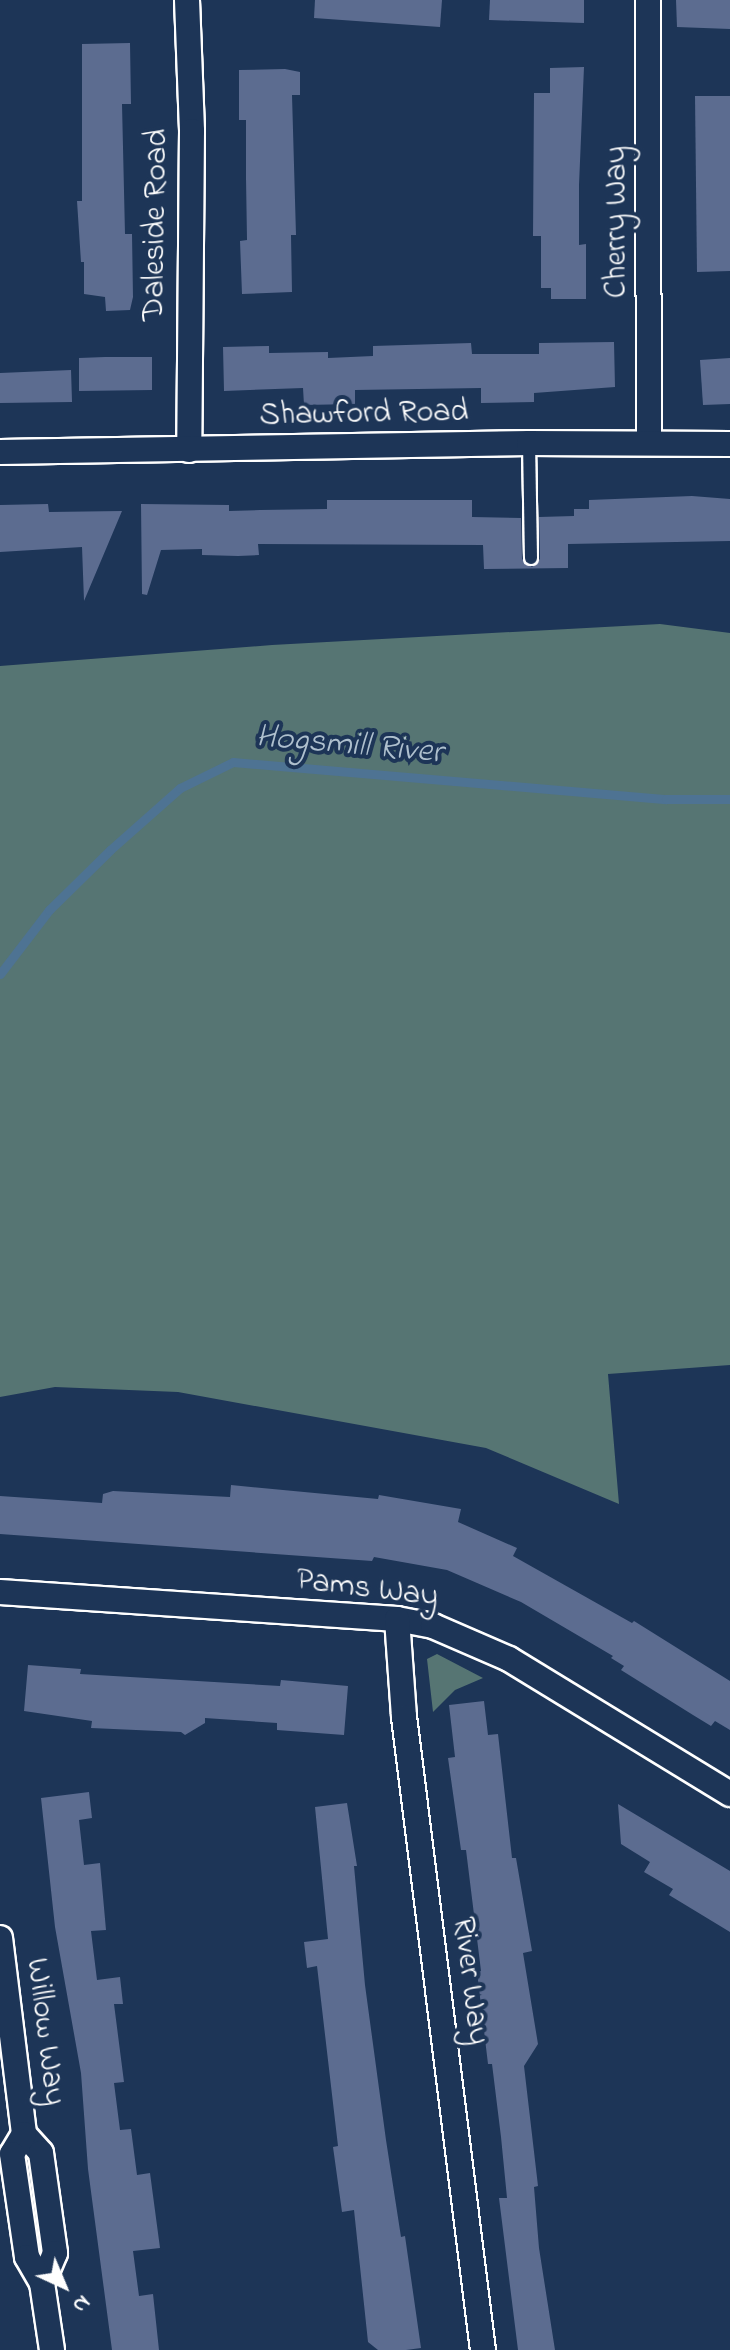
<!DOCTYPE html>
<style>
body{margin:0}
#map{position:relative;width:730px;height:2350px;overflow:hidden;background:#1d3557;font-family:"Indie Flower",sans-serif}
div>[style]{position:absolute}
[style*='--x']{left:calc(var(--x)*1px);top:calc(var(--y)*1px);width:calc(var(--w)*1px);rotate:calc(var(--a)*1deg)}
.green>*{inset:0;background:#567573}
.stream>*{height:9px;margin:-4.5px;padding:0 4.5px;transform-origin:4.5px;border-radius:4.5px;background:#4e7393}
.building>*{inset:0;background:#5c6c90}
.roads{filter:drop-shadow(2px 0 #fff) drop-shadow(-2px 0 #fff) drop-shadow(0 2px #fff) drop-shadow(0 -2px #fff)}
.service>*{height:12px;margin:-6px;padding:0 6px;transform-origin:6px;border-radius:6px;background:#1d3557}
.minor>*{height:24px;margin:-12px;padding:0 12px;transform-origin:12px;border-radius:12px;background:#1d3557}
span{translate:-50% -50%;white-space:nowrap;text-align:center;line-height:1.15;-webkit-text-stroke:8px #1d3557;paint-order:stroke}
.street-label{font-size:32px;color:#fff}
.water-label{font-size:34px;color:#afc0ce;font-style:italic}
.north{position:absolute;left:24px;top:2246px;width:80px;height:80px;-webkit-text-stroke:6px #1d3557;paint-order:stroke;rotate:136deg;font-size:22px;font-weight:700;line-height:32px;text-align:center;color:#fff}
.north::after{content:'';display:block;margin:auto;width:28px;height:36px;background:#fff;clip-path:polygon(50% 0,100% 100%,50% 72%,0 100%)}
</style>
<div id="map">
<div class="green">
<div style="clip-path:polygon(660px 624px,730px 633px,730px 1365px,608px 1374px,619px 1504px,486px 1448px,178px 1392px,55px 1387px,0 1397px,0 666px,272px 645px)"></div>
<div style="clip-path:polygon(437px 1654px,483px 1678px,455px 1690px,433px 1712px,427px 1659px)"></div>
</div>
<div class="stream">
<div style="--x:0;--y:974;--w:81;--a:-52.6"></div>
<div style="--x:49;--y:910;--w:86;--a:-44.5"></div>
<div style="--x:110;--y:850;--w:94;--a:-41.5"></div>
<div style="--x:180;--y:788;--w:59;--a:-26.1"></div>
<div style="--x:233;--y:762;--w:435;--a:4.9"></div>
<div style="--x:666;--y:799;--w:64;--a:0"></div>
</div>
<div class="building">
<div style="clip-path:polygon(315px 0,442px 0,440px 27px,314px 18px)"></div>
<div style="clip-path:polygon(490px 0,584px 0,584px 23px,489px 20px)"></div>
<div style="clip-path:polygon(676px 0,730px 0,730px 29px,677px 27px)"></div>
<div style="clip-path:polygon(130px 43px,131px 104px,122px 104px,125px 234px,132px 234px,133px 297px,130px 310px,106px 311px,105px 297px,84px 294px,84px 262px,81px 262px,77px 201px,82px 201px,82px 44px)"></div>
<div style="clip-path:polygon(584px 67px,579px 185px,579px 245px,586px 244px,586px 299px,551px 299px,551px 288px,541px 288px,541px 236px,533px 236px,534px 93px,550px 93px,550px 68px)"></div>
<div style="clip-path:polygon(285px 69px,300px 72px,300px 95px,292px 95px,296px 235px,291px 235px,292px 292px,242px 294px,240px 241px,247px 240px,246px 178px,246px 120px,239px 120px,239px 70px)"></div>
<div style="clip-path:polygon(695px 96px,730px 96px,730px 271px,697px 272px)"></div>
<div style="clip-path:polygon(614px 342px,615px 387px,534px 393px,534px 402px,481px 403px,481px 388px,355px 390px,355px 404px,304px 405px,303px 388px,224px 391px,223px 347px,269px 346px,269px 353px,328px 352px,328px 358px,373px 356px,373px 346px,471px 343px,472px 354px,539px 354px,539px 343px)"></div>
<div style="clip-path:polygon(105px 357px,152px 357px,152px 390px,79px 391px,79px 358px)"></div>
<div style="clip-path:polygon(730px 358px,730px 404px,703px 405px,700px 360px)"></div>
<div style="clip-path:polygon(71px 370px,72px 402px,0 403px,0 373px)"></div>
<div style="clip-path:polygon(692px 496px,730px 499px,730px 541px,568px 544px,568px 568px,484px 569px,483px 545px,258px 544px,259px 555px,238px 556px,202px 555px,202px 549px,161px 550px,147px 595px,142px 594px,141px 504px,229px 505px,229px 511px,260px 510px,327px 509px,327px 500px,472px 500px,472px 517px,521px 518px,522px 559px,532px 567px,540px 559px,539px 517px,574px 516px,574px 509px,589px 509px,589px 500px)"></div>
<div style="clip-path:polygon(48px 504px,49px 512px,122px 511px,84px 601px,82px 547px,0 552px,0 505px)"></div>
<div style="clip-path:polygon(231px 1485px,378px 1499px,379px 1495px,461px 1509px,458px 1522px,517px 1548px,513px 1556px,632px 1623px,634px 1621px,730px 1681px,730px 1730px,715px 1721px,711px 1726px,693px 1715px,621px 1670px,624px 1666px,611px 1658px,613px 1656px,521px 1602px,447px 1570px,374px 1557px,372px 1561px,0 1534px,0 1496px,102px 1503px,103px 1494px,113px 1491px,230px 1497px)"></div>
<div style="clip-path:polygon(28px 1665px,81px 1669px,80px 1674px,280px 1686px,281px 1680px,348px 1686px,344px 1735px,277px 1730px,277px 1723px,205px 1718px,205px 1723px,185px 1735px,181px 1732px,91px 1728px,92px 1721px,24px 1711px)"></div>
<div style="clip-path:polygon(484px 1701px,488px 1735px,498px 1734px,512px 1858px,516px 1858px,532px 1951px,523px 1953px,538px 2044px,524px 2066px,538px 2186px,534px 2187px,539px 2248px,555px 2350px,518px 2350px,499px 2198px,507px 2198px,501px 2137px,492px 2064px,488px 2064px,477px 1972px,481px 1971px,466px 1850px,461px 1850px,448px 1758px,455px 1757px,449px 1705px)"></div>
<div style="clip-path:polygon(89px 1792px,92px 1818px,79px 1820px,84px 1865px,100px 1863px,106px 1930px,91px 1931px,97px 1980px,120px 1977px,123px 2004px,114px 2004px,124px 2082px,114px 2083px,120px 2130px,131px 2129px,137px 2175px,150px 2173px,160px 2248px,133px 2251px,139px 2296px,153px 2294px,159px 2350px,112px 2350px,88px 2169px,81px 2073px,55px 1927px,41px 1798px)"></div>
<div style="clip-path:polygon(347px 1803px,357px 1866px,354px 1866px,365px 1985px,386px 2140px,401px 2237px,405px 2236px,421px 2348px,406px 2350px,378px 2350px,368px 2342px,354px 2210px,342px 2212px,333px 2147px,338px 2146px,317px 1966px,307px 1968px,304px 1942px,328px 1939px,315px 1807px)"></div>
<div style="clip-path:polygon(618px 1804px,730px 1871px,730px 1932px,669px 1895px,673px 1889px,644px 1872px,650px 1862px,621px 1844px)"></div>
</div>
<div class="roads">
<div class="service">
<div style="--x:529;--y:443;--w:115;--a:89"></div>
</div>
<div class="minor">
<div style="--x:187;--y:0;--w:131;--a:87.8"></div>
<div style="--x:192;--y:131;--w:319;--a:90.5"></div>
<div style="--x:648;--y:0;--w:443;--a:89.9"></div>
<div style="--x:0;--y:452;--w:529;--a:-0.97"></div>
<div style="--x:529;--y:443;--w:201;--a:0.3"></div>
<div style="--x:0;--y:1592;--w:398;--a:3.9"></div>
<div style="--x:397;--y:1619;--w:37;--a:11"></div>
<div style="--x:433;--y:1626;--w:83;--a:23.5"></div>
<div style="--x:509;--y:1659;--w:259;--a:31.4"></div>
<div style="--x:397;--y:1619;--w:98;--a:85.9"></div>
<div style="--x:404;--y:1717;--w:638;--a:82.89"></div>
<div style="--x:0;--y:1938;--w:197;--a:83"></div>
<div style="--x:24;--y:2134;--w:25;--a:48"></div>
<div style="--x:41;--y:2153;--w:101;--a:82"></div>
<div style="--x:55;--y:2253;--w:33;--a:113"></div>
<div style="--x:24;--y:2134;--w:23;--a:121"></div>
<div style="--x:12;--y:2154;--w:104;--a:81.7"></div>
<div style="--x:27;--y:2257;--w:30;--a:60"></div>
<div style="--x:42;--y:2283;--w:68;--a:81.5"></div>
</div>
</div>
<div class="street-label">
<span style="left:618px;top:222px;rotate:-90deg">Cherry Way</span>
<span style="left:157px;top:225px;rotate:-89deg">Daleside Road</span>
<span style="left:364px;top:415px;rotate:-1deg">Shawford Road</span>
<span style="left:367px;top:1590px;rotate:7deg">Pams Way</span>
<span style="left:469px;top:1981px;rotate:83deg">River Way</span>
<span style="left:44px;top:2032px;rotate:83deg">Willow Way</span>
</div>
<div class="water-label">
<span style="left:349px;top:746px;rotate:5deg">Hogsmill River</span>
</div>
<div class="north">N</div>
</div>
